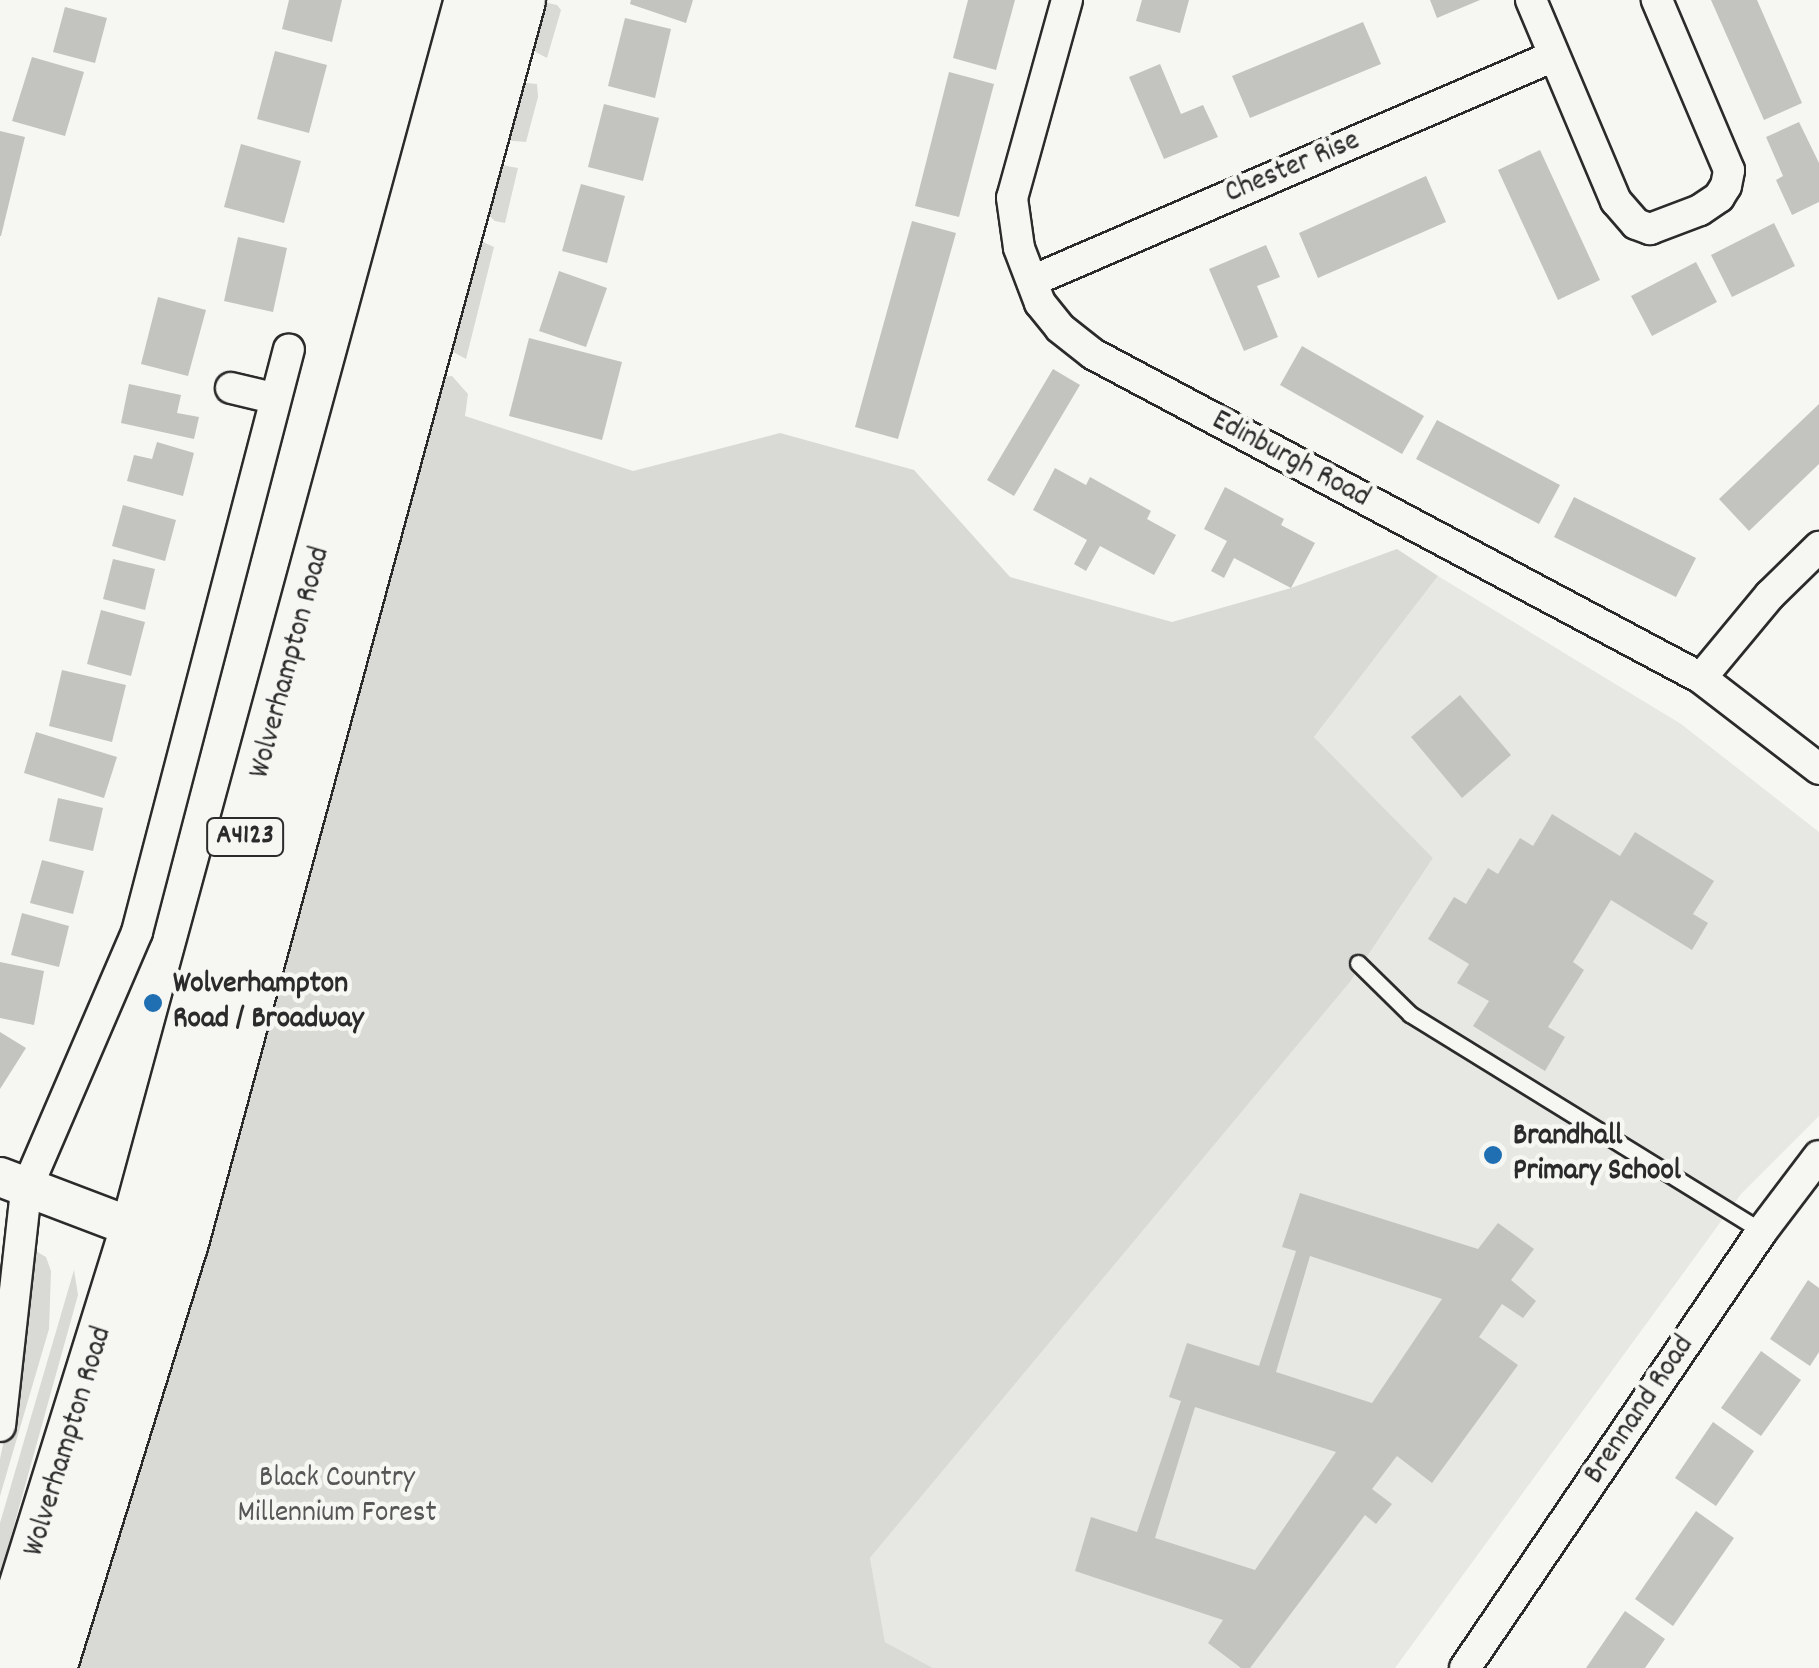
<!DOCTYPE html>
<style>
body{margin:0}
#map{position:relative;width:1819px;height:1668px;overflow:hidden;background:#f6f6f2;font-family:Dekko,sans-serif}
div>[style]{position:absolute}
[style*='--x']{left:calc(var(--x)*1px);top:calc(var(--y)*1px);width:calc(var(--w)*1px);rotate:calc(var(--a)*1deg)}
.built>*{inset:0;background:#e7e7e3}
.green>*{inset:0;background:#d9d9d5}
.building>*{inset:0;background:#c3c3c0}
.roads{filter:drop-shadow(2px 0 #2b2b2b) drop-shadow(-2px 0 #2b2b2b) drop-shadow(0 2px #2b2b2b) drop-shadow(0 -2px #2b2b2b)}
.service>*{height:15px;margin:-7.5px;padding:0 7.5px;transform-origin:7.5px;border-radius:7.5px;background:#f6f6f2}
.minor>*{height:30px;margin:-15px;padding:0 15px;transform-origin:15px;border-radius:15px;background:#f6f6f2}
.tertiary>*{height:38px;margin:-19px;padding:0 19px;transform-origin:19px;border-radius:19px;background:#f6f6f2}
.trunk>*{height:52px;margin:-26px;padding:0 26px;transform-origin:26px;border-radius:26px;background:#f6f6f2}
.dots>*{width:28px;height:28px;translate:-50% -50%;box-sizing:border-box;border:5px solid #f6f6f2;border-radius:50%}
span{translate:-50% -50%;white-space:nowrap;text-align:center;line-height:1.15;-webkit-text-stroke:9px #f6f6f2;paint-order:stroke}
.shield-label span{padding:2px 8px;background:#f6f6f2;border:2px solid;border-radius:8px;-webkit-text-stroke-width:0}
.shield-label{font-size:28px;color:#2b2b2b;font-weight:700}
.street-label{font-size:30px;color:#2b2b2b}
.poi-label{font-size:30px;color:#2b2b2b;font-weight:700}
.left{translate:0 -50%;text-align:left}
.park-label{font-size:30px;color:#565656}
</style>
<div id="map">
<div class="built">
<div style="clip-path:polygon(1438px 576px,1681px 724px,1819px 832px,1819px 1116px,1741px 1194px,1395px 1668px,933px 1668px,885px 1642px,870px 1558px,1350px 982px,1433px 858px,1314px 737px)"></div>
</div>
<div class="green">
<div style="clip-path:polygon(539px 1px,557px 5px,561px 10px,547px 58px,526px 47px)"></div>
<div style="clip-path:polygon(516px 82px,537px 84px,538px 97px,526px 142px,503px 140px)"></div>
<div style="clip-path:polygon(502px 165px,518px 168px,505px 223px,495px 221px,484px 211px,494px 168px)"></div>
<div style="clip-path:polygon(472px 237px,494px 247px,466px 359px,444px 347px)"></div>
<div style="clip-path:polygon(452px 376px,468px 394px,465px 416px,633px 471px,780px 433px,914px 470px,1010px 577px,1172px 622px,1291px 588px,1397px 549px,1438px 576px,1314px 737px,1433px 858px,1350px 982px,870px 1558px,885px 1642px,933px 1668px,79px 1668px,173px 1347px,442px 377px)"></div>
<div style="clip-path:polygon(27px 1246px,46px 1257px,51px 1271px,49px 1329px,0 1496px,0 1459px,18px 1373px)"></div>
<div style="clip-path:polygon(74px 1270px,78px 1295px,0 1576px,0 1523px)"></div>
</div>
<div class="building">
<div style="clip-path:polygon(289px 0,342px 0,332px 42px,282px 29px)"></div>
<div style="clip-path:polygon(631px 0,693px 0,686px 23px,630px 4px)"></div>
<div style="clip-path:polygon(968px 0,1015px 0,996px 70px,953px 58px)"></div>
<div style="clip-path:polygon(1142px 0,1189px 0,1180px 33px,1136px 21px)"></div>
<div style="clip-path:polygon(1430px 0,1480px 0,1437px 18px)"></div>
<div style="clip-path:polygon(1711px 0,1757px 0,1802px 103px,1764px 120px)"></div>
<div style="clip-path:polygon(65px 7px,107px 18px,95px 63px,53px 52px)"></div>
<div style="clip-path:polygon(625px 18px,671px 29px,655px 98px,608px 86px)"></div>
<div style="clip-path:polygon(1363px 22px,1381px 64px,1250px 118px,1232px 76px)"></div>
<div style="clip-path:polygon(275px 51px,327px 65px,309px 133px,257px 119px)"></div>
<div style="clip-path:polygon(32px 57px,84px 72px,65px 136px,12px 121px)"></div>
<div style="clip-path:polygon(1160px 64px,1181px 114px,1203px 105px,1218px 137px,1164px 159px,1129px 77px)"></div>
<div style="clip-path:polygon(949px 72px,994px 84px,959px 217px,915px 206px)"></div>
<div style="clip-path:polygon(604px 104px,659px 118px,643px 181px,588px 167px)"></div>
<div style="clip-path:polygon(1799px 122px,1819px 163px,1819px 202px,1792px 215px,1776px 180px,1783px 176px,1766px 137px)"></div>
<div style="clip-path:polygon(0 131px,25px 137px,1px 236px,0 236px)"></div>
<div style="clip-path:polygon(241px 144px,301px 161px,284px 223px,224px 207px)"></div>
<div style="clip-path:polygon(1540px 150px,1600px 280px,1558px 300px,1498px 170px)"></div>
<div style="clip-path:polygon(1426px 176px,1446px 222px,1318px 278px,1299px 233px)"></div>
<div style="clip-path:polygon(581px 184px,625px 196px,607px 263px,562px 251px)"></div>
<div style="clip-path:polygon(912px 221px,956px 233px,898px 439px,855px 427px)"></div>
<div style="clip-path:polygon(1774px 223px,1795px 266px,1732px 297px,1711px 255px)"></div>
<div style="clip-path:polygon(238px 237px,287px 248px,273px 312px,224px 301px)"></div>
<div style="clip-path:polygon(1266px 245px,1280px 277px,1257px 286px,1278px 337px,1244px 351px,1209px 269px)"></div>
<div style="clip-path:polygon(1696px 262px,1717px 302px,1652px 336px,1631px 296px)"></div>
<div style="clip-path:polygon(559px 271px,607px 288px,586px 347px,539px 331px)"></div>
<div style="clip-path:polygon(158px 297px,206px 310px,188px 376px,141px 364px)"></div>
<div style="clip-path:polygon(529px 338px,622px 362px,602px 440px,509px 416px)"></div>
<div style="clip-path:polygon(1302px 346px,1424px 416px,1402px 454px,1280px 385px)"></div>
<div style="clip-path:polygon(1053px 369px,1080px 385px,1014px 496px,987px 480px)"></div>
<div style="clip-path:polygon(129px 384px,181px 395px,177px 413px,199px 417px,194px 439px,121px 423px)"></div>
<div style="clip-path:polygon(1819px 404px,1819px 464px,1749px 531px,1719px 499px)"></div>
<div style="clip-path:polygon(1437px 420px,1560px 485px,1539px 524px,1416px 459px)"></div>
<div style="clip-path:polygon(157px 442px,194px 453px,183px 496px,127px 481px,134px 455px,152px 459px)"></div>
<div style="clip-path:polygon(1055px 468px,1086px 485px,1090px 477px,1151px 511px,1147px 519px,1176px 535px,1154px 575px,1100px 546px,1086px 571px,1074px 564px,1087px 540px,1033px 510px)"></div>
<div style="clip-path:polygon(1225px 487px,1284px 519px,1281px 525px,1315px 543px,1291px 588px,1234px 558px,1224px 578px,1211px 571px,1227px 541px,1204px 529px)"></div>
<div style="clip-path:polygon(1574px 497px,1696px 558px,1676px 597px,1554px 537px)"></div>
<div style="clip-path:polygon(123px 505px,176px 520px,165px 561px,112px 546px)"></div>
<div style="clip-path:polygon(113px 559px,155px 569px,145px 610px,103px 599px)"></div>
<div style="clip-path:polygon(101px 610px,145px 622px,131px 676px,87px 664px)"></div>
<div style="clip-path:polygon(62px 670px,126px 685px,112px 742px,49px 726px)"></div>
<div style="clip-path:polygon(1460px 695px,1511px 755px,1462px 798px,1411px 737px)"></div>
<div style="clip-path:polygon(36px 732px,117px 757px,104px 798px,24px 773px)"></div>
<div style="clip-path:polygon(58px 798px,103px 808px,93px 851px,49px 841px)"></div>
<div style="clip-path:polygon(1552px 814px,1620px 856px,1635px 832px,1714px 881px,1693px 914px,1708px 923px,1692px 950px,1611px 900px,1573px 962px,1584px 970px,1548px 1027px,1565px 1037px,1545px 1071px,1473px 1026px,1489px 1001px,1457px 983px,1469px 964px,1428px 939px,1454px 897px,1466px 904px,1488px 868px,1498px 874px,1520px 838px,1533px 846px)"></div>
<div style="clip-path:polygon(42px 860px,84px 871px,73px 914px,30px 903px)"></div>
<div style="clip-path:polygon(22px 913px,69px 926px,59px 967px,11px 955px)"></div>
<div style="clip-path:polygon(0 962px,44px 971px,34px 1025px,0 1018px)"></div>
<div style="clip-path:polygon(0 1032px,26px 1048px,0 1089px)"></div>
<div style="clip-path:polygon(evenodd,1300px 1193px,1478px 1249px,1498px 1223px,1534px 1249px,1511px 1280px,1536px 1301px,1523px 1318px,1502px 1304px,1479px 1337px,1518px 1365px,1432px 1483px,1397px 1456px,1372px 1489px,1392px 1504px,1376px 1524px,1365px 1515px,1250px 1668px,1241px 1668px,1208px 1643px,1223px 1620px,1075px 1571px,1091px 1517px,1137px 1532px,1181px 1401px,1169px 1397px,1187px 1343px,1259px 1366px,1296px 1251px,1282px 1247px,1300px 1193px,1310px 1256px,1442px 1299px,1372px 1403px,1276px 1372px,1310px 1256px,1300px 1193px,1195px 1407px,1336px 1452px,1255px 1570px,1155px 1538px,1195px 1407px)"></div>
<div style="clip-path:polygon(1808px 1280px,1819px 1288px,1819px 1352px,1810px 1366px,1770px 1339px)"></div>
<div style="clip-path:polygon(1761px 1351px,1801px 1380px,1761px 1436px,1721px 1408px)"></div>
<div style="clip-path:polygon(1713px 1422px,1754px 1451px,1716px 1506px,1675px 1478px)"></div>
<div style="clip-path:polygon(1696px 1511px,1734px 1538px,1673px 1626px,1635px 1599px)"></div>
<div style="clip-path:polygon(1625px 1611px,1665px 1639px,1645px 1668px,1586px 1668px)"></div>
</div>
<div class="roads">
<div class="service">
<div style="--x:1358;--y:963;--w:73;--a:44.4"></div>
<div style="--x:1410;--y:1014;--w:414;--a:31.7"></div>
</div>
<div class="minor">
<div style="--x:1067;--y:0;--w:205;--a:105.5"></div>
<div style="--x:1012;--y:198;--w:50;--a:82"></div>
<div style="--x:1019;--y:248;--w:59;--a:69.1"></div>
<div style="--x:1040;--y:303;--w:32;--a:51"></div>
<div style="--x:1060;--y:328;--w:42;--a:38.2"></div>
<div style="--x:1093;--y:354;--w:689;--a:28.05"></div>
<div style="--x:1701;--y:678;--w:149;--a:37.6"></div>
<div style="--x:1531;--y:0;--w:218;--a:67.1"></div>
<div style="--x:1616;--y:201;--w:30;--a:49"></div>
<div style="--x:1636;--y:224;--w:15;--a:20"></div>
<div style="--x:1650;--y:229;--w:53;--a:-20.8"></div>
<div style="--x:1700;--y:210;--w:23;--a:-34"></div>
<div style="--x:1719;--y:197;--w:13;--a:-58"></div>
<div style="--x:1726;--y:186;--w:16;--a:-79"></div>
<div style="--x:1729;--y:170;--w:185;--a:-113"></div>
<div style="--x:1032;--y:281;--w:568;--a:-23.32"></div>
<div style="--x:231;--y:388;--w:43;--a:13.4"></div>
<div style="--x:1701;--y:678;--w:108;--a:-50.3"></div>
<div style="--x:1770;--y:595;--w:69;--a:-44.4"></div>
<div style="--x:0;--y:1426;--w:237;--a:-83.7"></div>
<div style="--x:26;--y:1190;--w:281;--a:-66.7"></div>
<div style="--x:137;--y:932;--w:602;--a:-75.39"></div>
<div style="--x:1465;--y:1668;--w:528;--a:-55.8"></div>
<div style="--x:1762;--y:1231;--w:94;--a:-52.8"></div>
</div>
<div class="tertiary">
<div style="--x:0;--y:1177;--w:147;--a:20.8"></div>
</div>
<div class="trunk">
<div style="--x:0;--y:1668;--w:460;--a:-72.7"></div>
<div style="--x:137;--y:1229;--w:1274;--a:-74.8"></div>
<div style="--x:50;--y:1668;--w:446;--a:-72.8"></div>
<div style="--x:182;--y:1242;--w:1287;--a:-74.82"></div>
</div>
</div>
<div class="dots">
<div style="left:153px;top:1003px;background:#1f6fb2"></div>
<div style="left:1493px;top:1155px;background:#1f6fb2"></div>
</div>
<div class="shield-label">
<span style="left:245px;top:837px">A4123</span>
</div>
<div class="street-label">
<span style="left:1293px;top:169px;rotate:-23deg">Chester Rise</span>
<span style="left:1290px;top:461px;rotate:28deg">Edinburgh Road</span>
<span style="left:292px;top:663px;rotate:-75deg">Wolverhampton Road</span>
<span style="left:1641px;top:1411px;rotate:-56deg">Brennand Road</span>
<span style="left:70px;top:1442px;rotate:-73deg">Wolverhampton Road</span>
</div>
<div class="poi-label">
<span class="left" style="left:173px;top:1003px">Wolverhampton<br>Road / Broadway</span>
<span class="left" style="left:1513px;top:1155px">Brandhall<br>Primary School</span>
</div>
<div class="park-label">
<span style="left:337px;top:1497px">Black Country<br>Millennium Forest</span>
</div>
</div>
